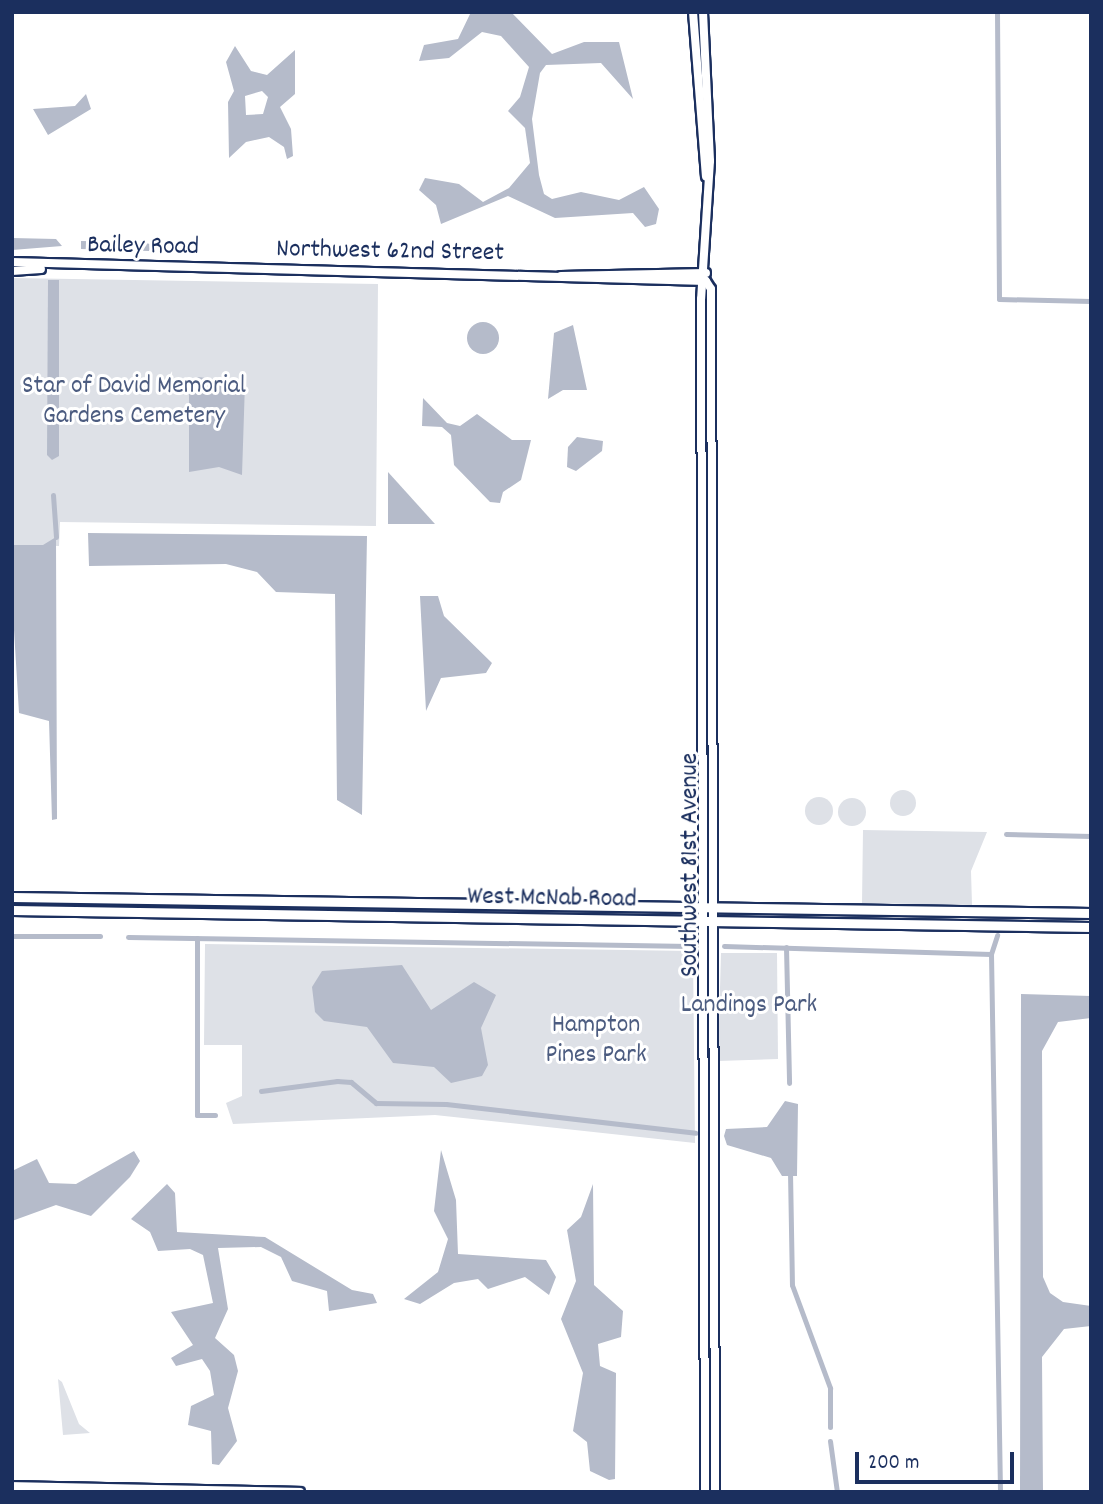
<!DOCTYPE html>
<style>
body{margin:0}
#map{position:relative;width:1103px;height:1504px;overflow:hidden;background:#fff;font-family:Dekko,sans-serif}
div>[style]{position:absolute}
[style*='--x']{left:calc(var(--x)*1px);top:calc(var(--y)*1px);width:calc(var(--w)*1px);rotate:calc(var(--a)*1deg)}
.green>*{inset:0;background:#dee1e7}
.round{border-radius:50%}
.water>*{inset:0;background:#b5bbca}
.canal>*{height:5px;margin:-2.5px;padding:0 2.5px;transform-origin:2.5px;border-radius:2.5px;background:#b5bbca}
.roads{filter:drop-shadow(2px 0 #1b2f5e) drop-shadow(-2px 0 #1b2f5e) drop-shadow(0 2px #1b2f5e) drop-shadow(0 -2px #1b2f5e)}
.secondary>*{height:8px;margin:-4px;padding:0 4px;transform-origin:4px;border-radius:4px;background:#fff}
.primary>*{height:9px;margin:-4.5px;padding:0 4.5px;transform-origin:4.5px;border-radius:4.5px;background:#fff}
span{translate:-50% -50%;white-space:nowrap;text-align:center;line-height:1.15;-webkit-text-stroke:6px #fff;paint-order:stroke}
.street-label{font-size:26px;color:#1b2f5e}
.park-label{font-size:26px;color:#4c5c80}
.frame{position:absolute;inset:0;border:14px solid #1b2f5e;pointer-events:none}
.scale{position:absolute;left:855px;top:1452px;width:159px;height:32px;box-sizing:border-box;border:4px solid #1b2f5e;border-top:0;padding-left:9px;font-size:21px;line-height:24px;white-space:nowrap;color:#1b2f5e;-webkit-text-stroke:5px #fff;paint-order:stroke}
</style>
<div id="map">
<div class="green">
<div style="clip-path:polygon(12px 278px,378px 284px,376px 526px,60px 522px,59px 546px,13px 545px,12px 597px)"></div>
<div class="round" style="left:890px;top:790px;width:26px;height:26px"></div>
<div class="round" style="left:805px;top:797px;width:28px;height:28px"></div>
<div class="round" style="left:838px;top:798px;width:28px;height:28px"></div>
<div style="clip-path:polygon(863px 830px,987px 832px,971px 871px,972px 905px,862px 903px)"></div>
<div style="clip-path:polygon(205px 944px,693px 951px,695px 1143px,435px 1115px,233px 1124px,226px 1103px,242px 1096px,242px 1045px,204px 1045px)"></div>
<div style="clip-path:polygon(721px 953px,777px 953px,778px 1059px,718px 1061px)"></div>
<div style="clip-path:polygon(58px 1379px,62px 1382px,79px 1424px,90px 1433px,63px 1435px)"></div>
</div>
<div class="water">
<div style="clip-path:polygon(471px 12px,511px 12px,552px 54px,584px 42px,619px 42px,633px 99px,601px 63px,546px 65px,540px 73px,532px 119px,539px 175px,544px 194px,552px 199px,581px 192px,619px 200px,644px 187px,659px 209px,656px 224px,645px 227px,633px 213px,555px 218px,508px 196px,441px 224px,436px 205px,419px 190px,425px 178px,459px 184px,483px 202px,509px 188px,530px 163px,525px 128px,508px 111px,520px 97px,529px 67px,501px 36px,482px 32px,449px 58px,419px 61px,424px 45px,458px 39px)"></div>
<div style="clip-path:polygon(evenodd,235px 46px,251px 71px,267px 75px,295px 50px,295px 94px,280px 107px,291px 129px,293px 156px,287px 159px,284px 147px,269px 137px,246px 142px,229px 158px,228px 102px,234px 91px,226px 62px,235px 46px,262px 91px,268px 97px,263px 114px,246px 115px,245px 96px,262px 91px)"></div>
<div style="clip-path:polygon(86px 94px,91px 109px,48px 135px,33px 109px,75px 106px)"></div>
<div style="clip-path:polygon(12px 238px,56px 239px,62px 246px,12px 250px)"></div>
<div style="clip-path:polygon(81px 241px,144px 242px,152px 245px,149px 251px,81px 249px)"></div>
<div style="clip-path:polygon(48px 280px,59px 280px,59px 456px,52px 460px,47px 455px)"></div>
<div class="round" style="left:467px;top:322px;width:32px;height:32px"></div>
<div style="clip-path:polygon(573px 325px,587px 390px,563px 390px,548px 399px,554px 333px)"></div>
<div style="clip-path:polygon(198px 377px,245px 383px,242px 475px,219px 467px,189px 472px,189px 383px)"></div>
<div style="clip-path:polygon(423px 398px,447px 423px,460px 426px,477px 414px,512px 440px,531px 440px,521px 480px,503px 492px,500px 503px,490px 502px,454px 465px,451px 435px,442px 427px,422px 426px)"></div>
<div style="clip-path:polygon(577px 437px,603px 441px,602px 451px,576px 471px,567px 467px,568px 447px)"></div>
<div style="clip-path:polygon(388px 472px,435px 524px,388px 524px)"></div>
<div style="clip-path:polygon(88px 533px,367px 536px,362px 815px,337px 800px,335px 594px,276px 592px,257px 572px,226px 564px,89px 566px)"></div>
<div style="clip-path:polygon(56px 537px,57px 819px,52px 820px,49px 721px,19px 713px,12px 597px,13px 545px,43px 545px)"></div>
<div style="clip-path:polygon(420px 596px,438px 596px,444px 616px,492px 663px,486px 673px,441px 678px,426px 711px)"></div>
<div style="clip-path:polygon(402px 965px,431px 1010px,474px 982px,496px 995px,481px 1028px,488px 1065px,482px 1076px,451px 1083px,434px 1067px,393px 1063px,367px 1027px,324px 1021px,315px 1012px,312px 987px,322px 971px)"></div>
<div style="clip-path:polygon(1021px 994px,1091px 996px,1091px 1018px,1058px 1022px,1042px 1051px,1043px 1277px,1050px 1293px,1063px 1302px,1091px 1306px,1091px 1326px,1064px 1329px,1042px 1357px,1043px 1492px,1020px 1492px)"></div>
<div style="clip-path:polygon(785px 1101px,798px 1104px,797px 1176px,782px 1176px,771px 1158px,727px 1145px,724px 1136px,726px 1129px,767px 1127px)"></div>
<div style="clip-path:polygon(441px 1150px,456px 1200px,458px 1254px,546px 1260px,556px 1277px,549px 1295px,525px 1277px,488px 1289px,478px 1279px,454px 1283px,420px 1304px,404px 1299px,438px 1272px,448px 1239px,434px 1211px)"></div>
<div style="clip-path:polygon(134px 1151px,140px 1161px,130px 1177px,91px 1216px,56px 1205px,12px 1221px,12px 1171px,37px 1159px,49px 1183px,76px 1184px)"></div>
<div style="clip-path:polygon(167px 1184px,175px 1193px,177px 1232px,265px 1237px,352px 1290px,373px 1294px,377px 1303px,329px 1311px,327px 1291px,292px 1281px,281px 1257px,261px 1247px,218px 1248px,228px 1309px,215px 1338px,234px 1355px,238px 1371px,228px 1408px,237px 1441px,219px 1465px,212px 1464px,211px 1431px,188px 1425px,191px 1406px,214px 1395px,210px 1371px,202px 1359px,176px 1366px,171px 1358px,193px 1345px,171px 1312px,213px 1303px,203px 1255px,190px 1249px,158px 1251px,150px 1232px,131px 1219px)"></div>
<div style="clip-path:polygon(593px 1184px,594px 1285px,623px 1311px,621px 1337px,598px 1344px,600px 1366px,616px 1373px,615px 1479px,609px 1480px,590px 1471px,587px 1442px,573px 1431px,583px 1373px,561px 1319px,576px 1281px,567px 1230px,581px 1217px)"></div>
</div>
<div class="canal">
<div style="--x:997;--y:12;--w:287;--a:89.6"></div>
<div style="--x:999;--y:299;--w:92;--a:1.2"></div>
<div style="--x:53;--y:495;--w:42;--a:85.9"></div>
<div style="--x:1006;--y:834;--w:85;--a:1.3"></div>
<div style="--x:12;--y:936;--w:88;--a:0"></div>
<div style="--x:128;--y:937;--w:562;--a:0.92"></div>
<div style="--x:197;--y:938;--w:177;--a:90"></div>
<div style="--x:197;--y:1115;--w:18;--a:0"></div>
<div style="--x:724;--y:946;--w:267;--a:1.7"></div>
<div style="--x:991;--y:954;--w:538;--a:89.04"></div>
<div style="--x:786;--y:947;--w:136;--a:88.7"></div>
<div style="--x:991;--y:954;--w:20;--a:-72"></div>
<div style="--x:261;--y:1091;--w:77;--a:-7.5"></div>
<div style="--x:337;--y:1081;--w:14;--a:4"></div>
<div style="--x:351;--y:1082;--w:33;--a:40"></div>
<div style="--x:376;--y:1103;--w:70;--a:0.8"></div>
<div style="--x:446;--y:1104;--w:251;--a:6.6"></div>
<div style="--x:790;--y:1172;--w:113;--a:89"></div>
<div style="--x:792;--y:1285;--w:110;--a:69.7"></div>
<div style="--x:830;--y:1388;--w:39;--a:90"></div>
<div style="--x:830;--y:1441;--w:51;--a:82.2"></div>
</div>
<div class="roads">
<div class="secondary">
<div style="--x:693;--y:12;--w:165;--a:85.5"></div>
<div style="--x:703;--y:12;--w:149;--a:87.3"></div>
<div style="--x:710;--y:161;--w:138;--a:93.7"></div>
<div style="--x:701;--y:299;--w:1193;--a:89.81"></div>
<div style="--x:12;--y:262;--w:694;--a:1.57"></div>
<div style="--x:12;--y:271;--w:29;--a:-4"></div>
<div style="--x:561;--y:276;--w:145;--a:-1.2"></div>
<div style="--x:706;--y:281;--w:9;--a:58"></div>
<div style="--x:711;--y:289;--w:1203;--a:89.81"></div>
<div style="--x:12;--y:1486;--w:288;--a:1.2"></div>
</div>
<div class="primary">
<div style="--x:12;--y:897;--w:1079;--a:0.85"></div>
<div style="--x:12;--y:910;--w:1079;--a:0.9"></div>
</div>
</div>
<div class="street-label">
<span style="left:143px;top:247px;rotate:1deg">Bailey Road</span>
<span style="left:390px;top:252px;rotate:1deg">Northwest 62nd Street</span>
<span style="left:691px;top:865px;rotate:-90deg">Southwest 81st Avenue</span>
<span style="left:552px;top:899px;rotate:1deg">West McNab Road</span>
</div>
<div class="park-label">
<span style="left:134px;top:402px">Star of David Memorial<br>Gardens Cemetery</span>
<span style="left:749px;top:1006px">Landings Park</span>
<span style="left:596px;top:1041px">Hampton<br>Pines Park</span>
</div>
<div class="frame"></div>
<div class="scale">200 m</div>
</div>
